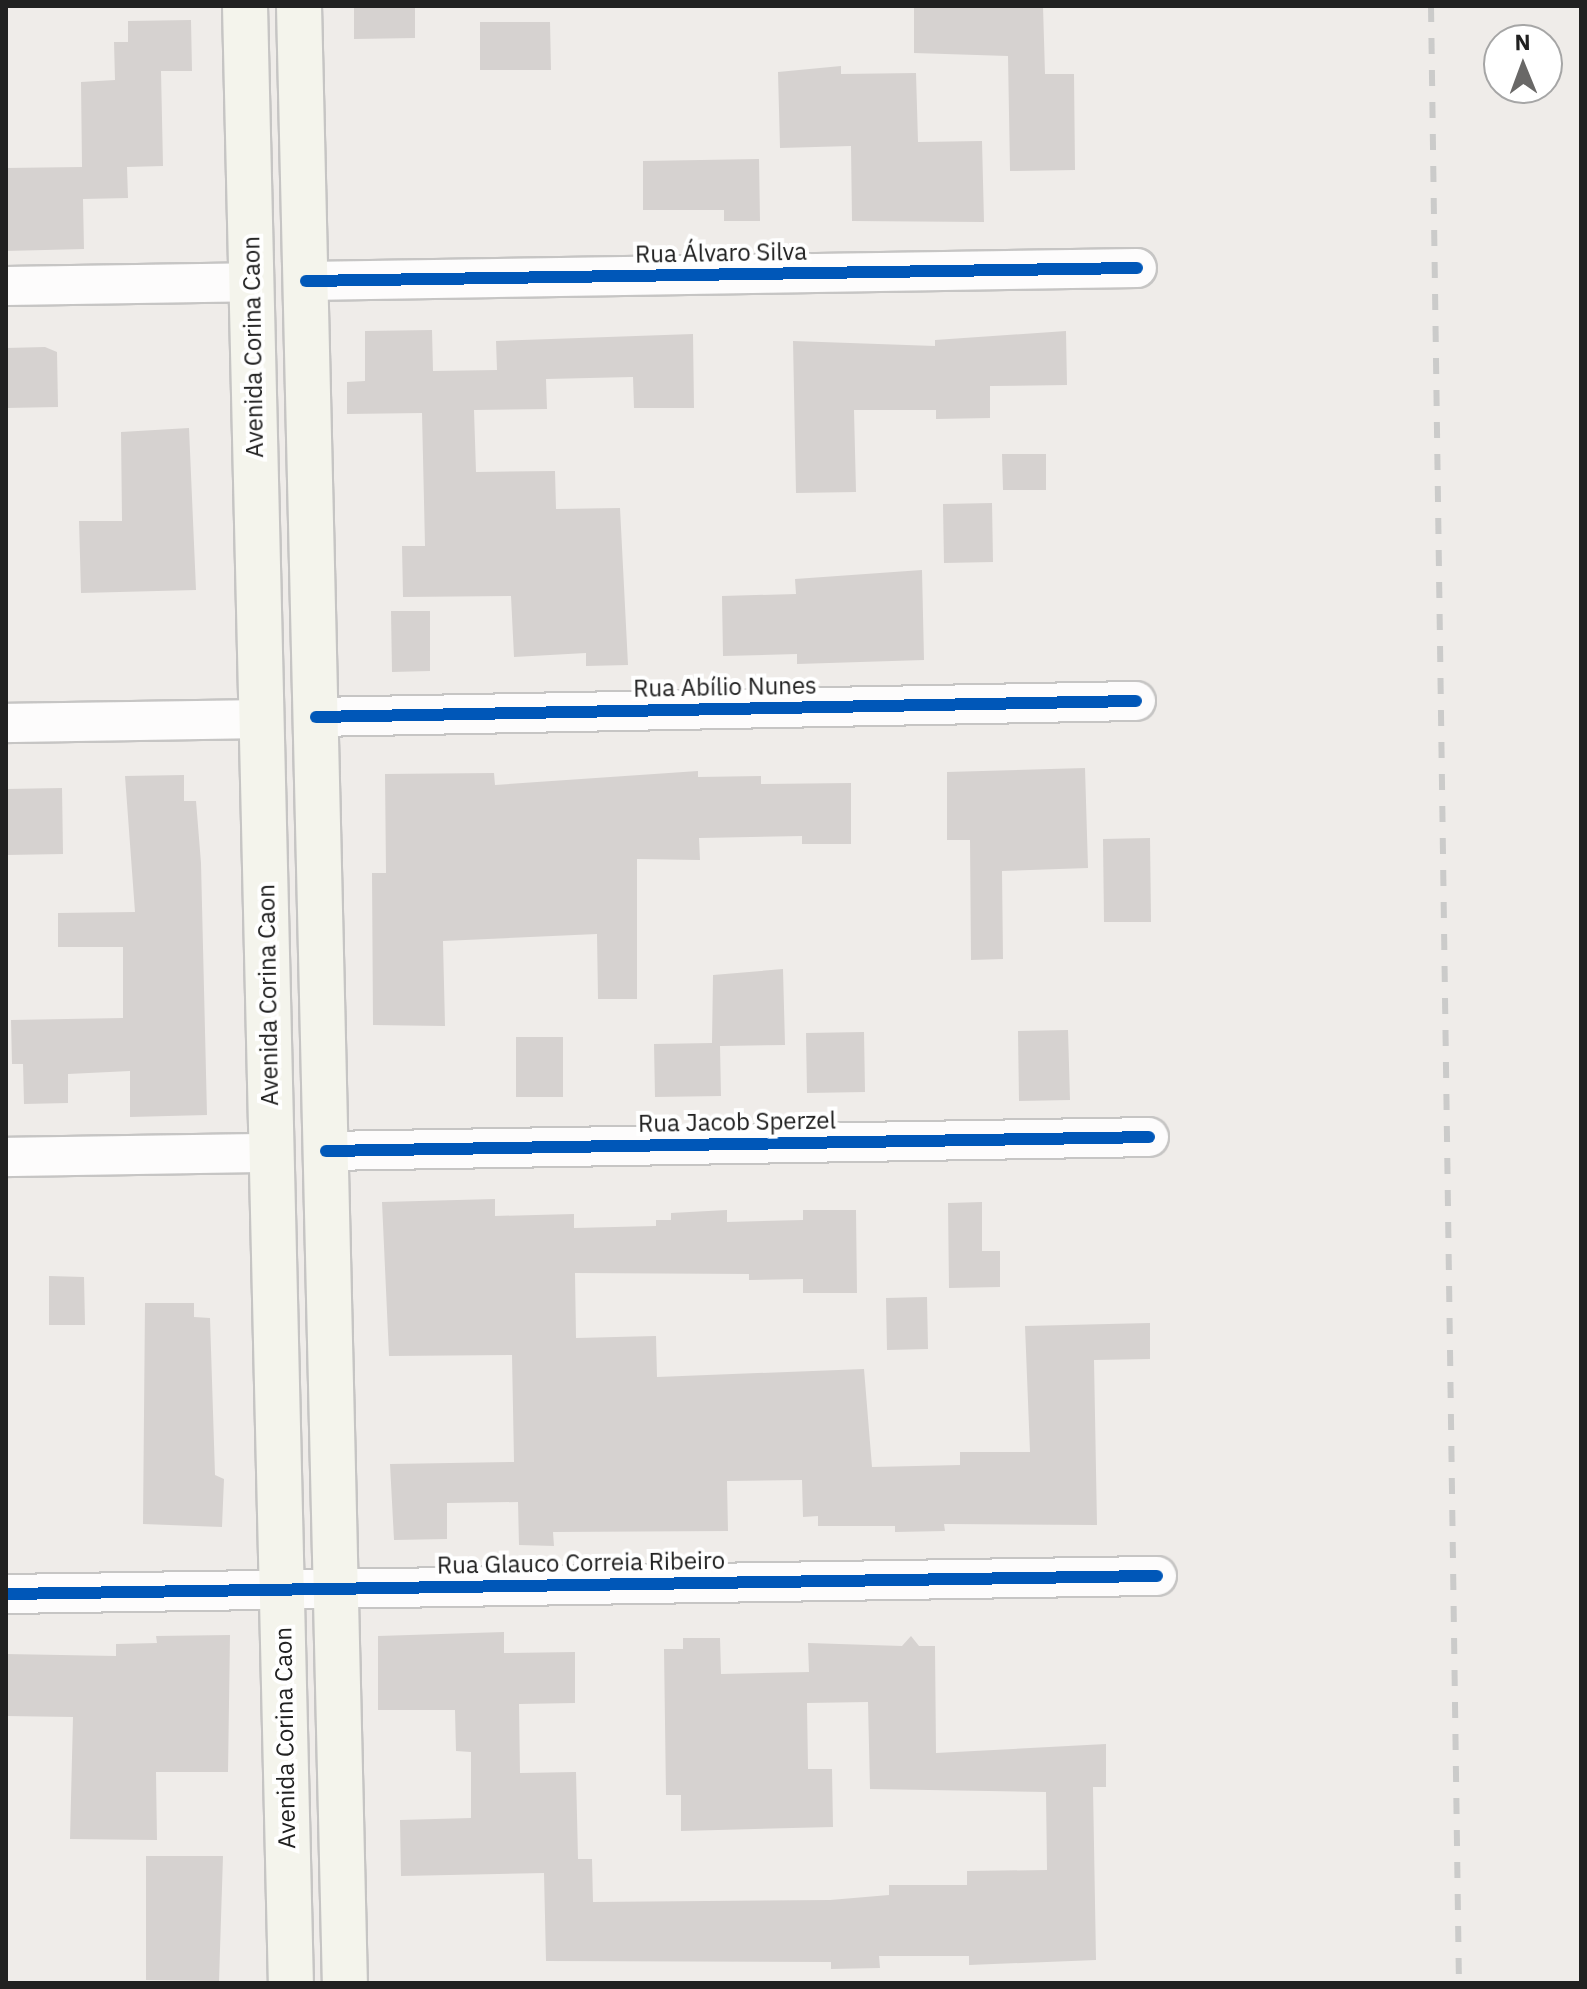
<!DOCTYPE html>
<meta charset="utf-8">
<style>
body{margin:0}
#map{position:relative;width:1587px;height:1989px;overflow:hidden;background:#efece9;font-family:"IBM Plex Sans",sans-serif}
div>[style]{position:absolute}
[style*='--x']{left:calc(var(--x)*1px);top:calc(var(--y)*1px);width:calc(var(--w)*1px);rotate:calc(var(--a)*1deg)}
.building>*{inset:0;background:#d6d2d0}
.roads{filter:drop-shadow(2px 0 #c6c5c4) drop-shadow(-2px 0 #c6c5c4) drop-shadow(0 2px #c6c5c4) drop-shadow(0 -2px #c6c5c4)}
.minor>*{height:38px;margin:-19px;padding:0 19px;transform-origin:19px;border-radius:19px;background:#fdfcfc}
.secondary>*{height:44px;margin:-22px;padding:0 22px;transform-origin:22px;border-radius:22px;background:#f4f4ec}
.rail>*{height:6px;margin-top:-3px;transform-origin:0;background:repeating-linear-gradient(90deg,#cbcbca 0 16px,transparent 0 32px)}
.cycleway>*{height:12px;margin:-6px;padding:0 6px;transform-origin:6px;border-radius:6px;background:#0057b8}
span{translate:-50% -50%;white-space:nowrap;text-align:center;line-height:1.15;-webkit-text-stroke:8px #fff;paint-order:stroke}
.street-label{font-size:24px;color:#212121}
.frame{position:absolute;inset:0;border:8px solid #212121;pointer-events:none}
.north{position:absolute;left:1483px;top:24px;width:80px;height:80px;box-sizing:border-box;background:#fff;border:2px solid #a6a6a6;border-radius:50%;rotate:359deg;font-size:22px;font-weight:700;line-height:32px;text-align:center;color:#212121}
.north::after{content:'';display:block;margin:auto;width:28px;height:36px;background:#696867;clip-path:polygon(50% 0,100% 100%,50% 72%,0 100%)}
</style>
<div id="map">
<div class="building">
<div style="clip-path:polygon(354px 6px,415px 6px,415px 38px,354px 39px)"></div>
<div style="clip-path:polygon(914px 6px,1043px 6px,1045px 74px,1074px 74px,1075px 170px,1010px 171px,1008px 56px,914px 53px)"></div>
<div style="clip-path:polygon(191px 20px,192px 71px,161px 71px,163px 166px,127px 167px,128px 198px,83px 199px,84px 249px,6px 251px,6px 168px,82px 167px,81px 82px,115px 80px,114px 42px,128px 42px,128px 21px)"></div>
<div style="clip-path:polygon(480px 22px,550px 22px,551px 70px,480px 70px)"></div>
<div style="clip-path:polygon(841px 66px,841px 74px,916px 73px,918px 142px,982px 141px,984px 222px,852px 221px,851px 146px,780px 148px,778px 72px)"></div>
<div style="clip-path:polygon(759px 159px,760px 221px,724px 221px,724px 210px,643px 210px,643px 161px)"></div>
<div style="clip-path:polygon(432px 330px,433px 371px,497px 370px,496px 341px,693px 334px,694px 408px,634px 408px,633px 377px,546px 379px,547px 409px,474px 410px,476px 472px,555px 471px,556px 509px,620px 508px,628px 665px,586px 666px,586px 653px,514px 657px,511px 596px,403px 597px,402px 546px,425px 546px,422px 413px,347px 414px,347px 382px,365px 381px,365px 331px)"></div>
<div style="clip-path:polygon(1066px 331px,1067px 385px,990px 386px,990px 418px,936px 419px,936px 410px,854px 410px,856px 492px,796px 493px,793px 341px,935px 346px,935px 340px)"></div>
<div style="clip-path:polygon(45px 347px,57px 352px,58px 407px,6px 408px,6px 348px)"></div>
<div style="clip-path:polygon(189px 428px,196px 590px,81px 593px,79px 521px,122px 521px,121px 432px)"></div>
<div style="clip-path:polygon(1002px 454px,1046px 454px,1046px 490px,1003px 490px)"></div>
<div style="clip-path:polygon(992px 503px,993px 562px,944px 563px,943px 504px)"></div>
<div style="clip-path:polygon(922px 570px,924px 660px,797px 664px,797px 654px,723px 656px,722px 596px,796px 594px,795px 579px)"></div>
<div style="clip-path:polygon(391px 611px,430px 611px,430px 671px,392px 672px)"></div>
<div style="clip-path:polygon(1085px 768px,1088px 868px,1002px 871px,1003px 959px,971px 960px,970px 840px,947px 840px,947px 772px)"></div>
<div style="clip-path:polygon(698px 771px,698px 777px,761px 776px,761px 784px,851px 783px,851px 844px,802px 844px,802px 836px,699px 838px,700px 860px,637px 859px,637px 999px,598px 999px,597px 934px,443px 941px,445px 1026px,373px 1025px,372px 873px,386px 873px,385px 774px,494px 773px,495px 785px)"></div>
<div style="clip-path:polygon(184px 775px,184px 801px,196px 801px,201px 863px,207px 1115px,130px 1117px,130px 1071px,68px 1074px,68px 1103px,24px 1104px,23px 1064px,12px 1064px,11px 1020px,123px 1018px,123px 947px,58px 947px,58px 913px,135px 912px,125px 776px)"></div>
<div style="clip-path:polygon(62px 788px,63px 854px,7px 855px,6px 789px)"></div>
<div style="clip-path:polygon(1150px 838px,1151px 922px,1104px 922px,1103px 839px)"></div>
<div style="clip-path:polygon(783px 969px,785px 1045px,720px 1046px,721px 1096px,655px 1097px,654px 1044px,712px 1043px,713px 975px)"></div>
<div style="clip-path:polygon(1068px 1030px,1070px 1100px,1019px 1101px,1018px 1031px)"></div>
<div style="clip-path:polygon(864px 1032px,865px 1092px,807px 1093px,806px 1033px)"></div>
<div style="clip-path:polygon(516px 1037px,563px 1037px,563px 1097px,516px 1097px)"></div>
<div style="clip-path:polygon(495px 1199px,495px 1216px,574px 1214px,574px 1228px,656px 1226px,656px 1220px,671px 1220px,671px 1213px,727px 1210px,727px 1222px,803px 1220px,803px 1210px,856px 1210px,857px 1293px,803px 1293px,803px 1279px,749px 1280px,749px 1274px,575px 1273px,576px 1338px,656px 1336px,657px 1377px,864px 1369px,872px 1467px,960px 1465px,960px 1452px,1030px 1452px,1025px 1326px,1150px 1323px,1150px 1359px,1094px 1360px,1097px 1525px,944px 1524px,945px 1531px,895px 1532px,895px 1526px,818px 1526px,818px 1516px,803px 1517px,802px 1480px,727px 1481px,728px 1531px,553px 1532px,554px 1546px,519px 1545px,518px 1502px,447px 1503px,447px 1539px,394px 1540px,390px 1464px,514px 1462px,512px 1355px,389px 1356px,382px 1202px)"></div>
<div style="clip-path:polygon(982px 1202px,982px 1251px,1000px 1251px,1000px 1287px,949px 1288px,948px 1203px)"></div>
<div style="clip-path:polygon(49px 1276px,84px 1277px,85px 1325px,49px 1325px)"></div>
<div style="clip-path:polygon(927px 1297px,928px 1349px,887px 1350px,886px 1298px)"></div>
<div style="clip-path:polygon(145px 1303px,194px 1303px,194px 1317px,210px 1318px,215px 1475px,224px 1479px,222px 1527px,143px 1524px)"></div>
<div style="clip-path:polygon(504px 1632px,504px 1653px,575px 1652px,575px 1703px,519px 1704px,520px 1773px,576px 1772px,578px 1859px,592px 1859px,593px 1902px,830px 1900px,889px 1895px,889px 1885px,967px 1885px,967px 1871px,1047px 1870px,1046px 1792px,870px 1789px,868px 1702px,807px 1703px,808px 1769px,832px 1769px,833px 1827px,681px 1831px,681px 1795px,666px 1795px,664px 1649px,683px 1649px,683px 1638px,720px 1638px,721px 1674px,809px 1672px,808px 1643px,902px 1646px,911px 1636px,919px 1646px,935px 1646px,936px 1753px,1106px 1744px,1106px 1787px,1093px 1787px,1096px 1960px,969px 1965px,969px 1956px,879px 1956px,880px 1968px,831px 1969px,831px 1962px,546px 1961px,544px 1873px,401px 1876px,400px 1820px,471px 1818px,471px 1752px,456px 1751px,455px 1710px,378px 1710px,378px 1636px)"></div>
<div style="clip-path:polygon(230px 1635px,228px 1772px,156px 1772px,157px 1840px,70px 1839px,73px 1717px,6px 1716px,6px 1654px,116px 1656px,116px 1644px,157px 1643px,156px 1636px)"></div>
<div style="clip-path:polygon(146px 1856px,223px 1856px,219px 1981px,146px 1980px)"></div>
</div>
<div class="roads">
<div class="minor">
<div style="--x:306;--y:281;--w:831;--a:-0.9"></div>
<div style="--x:6;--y:286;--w:245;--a:-0.9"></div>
<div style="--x:316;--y:717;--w:820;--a:-1.12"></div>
<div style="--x:6;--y:723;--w:255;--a:-0.9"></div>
<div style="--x:326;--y:1151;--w:823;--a:-0.97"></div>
<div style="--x:6;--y:1157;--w:266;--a:-0.9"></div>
<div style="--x:6;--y:1594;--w:1151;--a:-0.9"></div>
</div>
<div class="secondary">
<div style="--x:245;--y:6;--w:1978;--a:88.67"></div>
<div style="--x:299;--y:6;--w:1978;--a:88.67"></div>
</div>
</div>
<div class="rail">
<div style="--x:1431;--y:6;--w:1977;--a:89.19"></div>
</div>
<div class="cycleway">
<div style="--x:306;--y:281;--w:831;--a:-0.9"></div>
<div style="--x:316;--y:717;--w:820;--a:-1.12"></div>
<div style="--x:326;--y:1151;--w:823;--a:-0.97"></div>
<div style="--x:6;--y:1594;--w:1151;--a:-0.9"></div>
</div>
<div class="street-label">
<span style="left:721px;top:253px;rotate:-1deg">Rua Álvaro Silva</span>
<span style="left:253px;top:347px;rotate:-91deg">Avenida Corina Caon</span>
<span style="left:725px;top:687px;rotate:-1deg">Rua Abílio Nunes</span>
<span style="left:268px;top:995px;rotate:-91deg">Avenida Corina Caon</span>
<span style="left:737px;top:1122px;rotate:-1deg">Rua Jacob Sperzel</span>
<span style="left:581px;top:1563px;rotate:-1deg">Rua Glauco Correia Ribeiro</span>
<span style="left:285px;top:1738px;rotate:-91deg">Avenida Corina Caon</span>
</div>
<div class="frame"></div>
<div class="north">N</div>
</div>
